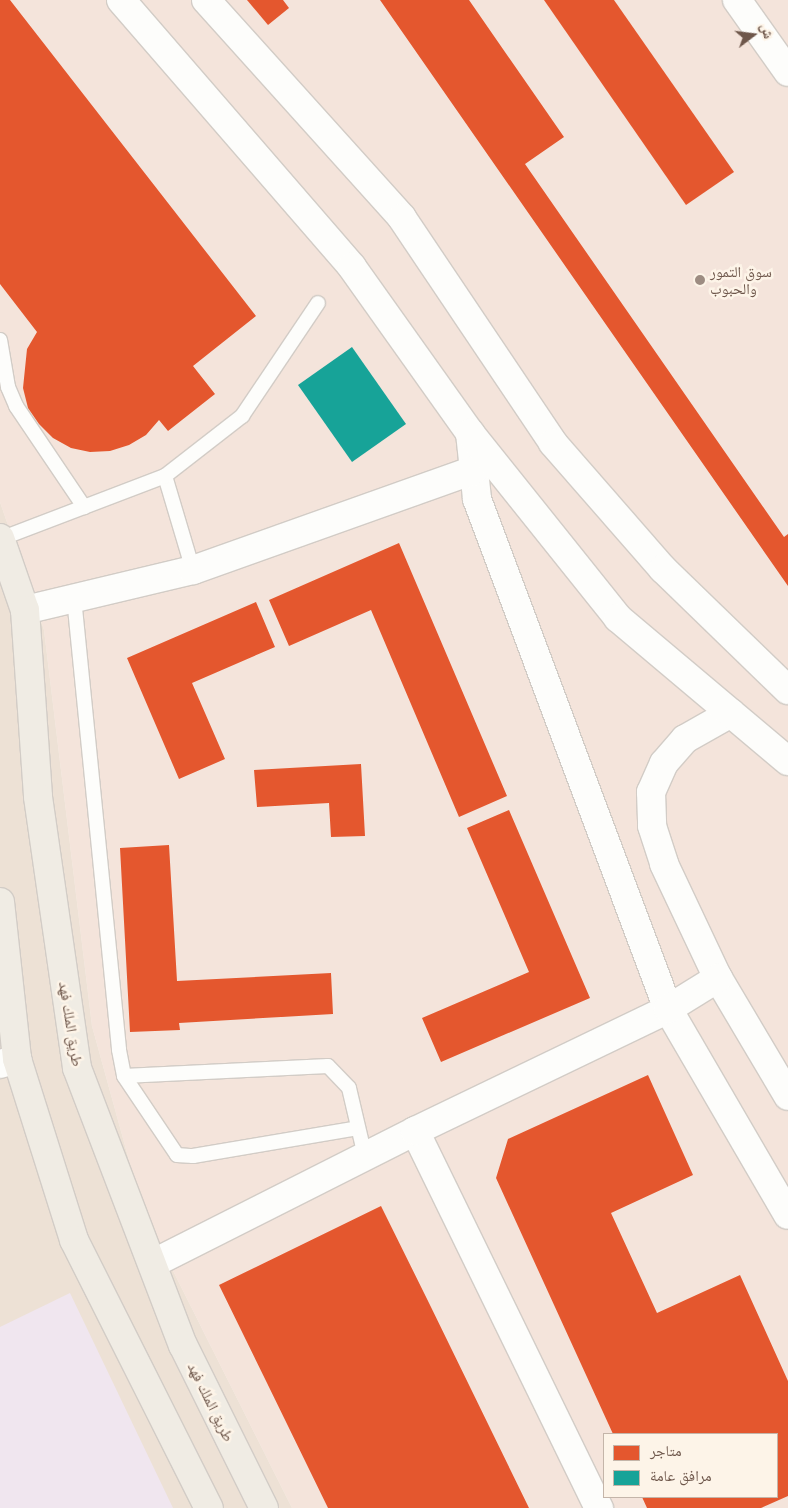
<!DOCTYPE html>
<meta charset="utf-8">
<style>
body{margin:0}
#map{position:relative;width:788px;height:1508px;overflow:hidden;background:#f4efe7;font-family:Inter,"Noto Naskh Arabic",sans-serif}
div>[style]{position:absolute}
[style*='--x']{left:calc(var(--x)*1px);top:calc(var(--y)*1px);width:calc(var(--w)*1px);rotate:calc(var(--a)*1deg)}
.residential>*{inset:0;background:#ede1d5}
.commercial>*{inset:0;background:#f4e4db}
.education>*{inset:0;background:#f0e6ef}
.shops>*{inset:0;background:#e4572e}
.public>*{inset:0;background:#17a398}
.roads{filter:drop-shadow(1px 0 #d2ccc6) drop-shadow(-1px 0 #d2ccc6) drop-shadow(0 1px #d2ccc6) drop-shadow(0 -1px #d2ccc6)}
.lane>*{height:14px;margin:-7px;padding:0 7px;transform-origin:7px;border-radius:7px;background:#fdfdfb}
.street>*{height:28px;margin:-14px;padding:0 14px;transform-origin:14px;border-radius:14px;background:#fdfdfb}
.secondary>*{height:28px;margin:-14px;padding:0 14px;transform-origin:14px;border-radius:14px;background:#fdfdfb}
.primary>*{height:28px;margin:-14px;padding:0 14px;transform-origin:14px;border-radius:14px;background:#f0ece4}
.dots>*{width:14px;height:14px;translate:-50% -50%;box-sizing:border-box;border:2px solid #fdf4e8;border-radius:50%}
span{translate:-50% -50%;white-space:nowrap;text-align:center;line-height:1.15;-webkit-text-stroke:5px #fdf4e8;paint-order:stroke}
.poi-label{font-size:15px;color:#6e574b}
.left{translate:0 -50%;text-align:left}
.street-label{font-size:15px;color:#6e574b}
.legend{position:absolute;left:603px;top:1433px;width:175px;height:65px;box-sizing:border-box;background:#fdf4e8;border:1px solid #c4b5a9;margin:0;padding:6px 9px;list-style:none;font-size:15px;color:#6e574b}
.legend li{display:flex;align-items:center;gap:10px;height:25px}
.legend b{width:25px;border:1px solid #c4b5a9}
.north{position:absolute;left:728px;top:10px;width:50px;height:50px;-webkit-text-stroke:4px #fdf4e8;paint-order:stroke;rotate:75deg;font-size:14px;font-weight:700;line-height:20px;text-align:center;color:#6e574b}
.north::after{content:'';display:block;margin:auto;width:18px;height:22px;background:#6e574b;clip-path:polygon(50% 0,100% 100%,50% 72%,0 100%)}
</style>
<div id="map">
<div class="residential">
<div style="clip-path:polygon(0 502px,44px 630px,92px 1026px,143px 1211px,292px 1508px,0 1508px)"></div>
</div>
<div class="commercial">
<div style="clip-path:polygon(evenodd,0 0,788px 0,788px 1508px,292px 1508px,143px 1211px,92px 1026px,44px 630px,0 502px,0 0,604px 1434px,777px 1434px,777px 1497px,604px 1497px,604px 1434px)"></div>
</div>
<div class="education">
<div style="clip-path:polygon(70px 1293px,173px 1508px,0 1508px,0 1327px)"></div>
</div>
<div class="shops">
<div style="clip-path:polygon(0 0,10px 0,256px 316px,193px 366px,215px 394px,168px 431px,159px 420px,146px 435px,129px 445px,110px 451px,90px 452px,71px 448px,53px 438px,39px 424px,28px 408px,23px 388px,27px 349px,37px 332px,0 284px)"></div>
<div style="clip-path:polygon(247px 0,283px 0,289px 8px,268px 25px)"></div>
<div style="clip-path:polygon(380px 0,469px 0,564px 137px,525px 164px,784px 537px,788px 534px,788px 586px)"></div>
<div style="clip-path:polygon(544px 0,614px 0,734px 172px,686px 205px)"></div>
<div style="clip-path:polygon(399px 543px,507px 796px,459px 817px,371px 610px,289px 646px,269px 600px)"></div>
<div style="clip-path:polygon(256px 602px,275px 647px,192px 683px,225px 759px,179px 779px,127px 658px)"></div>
<div style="clip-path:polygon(361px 764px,365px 836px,331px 837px,329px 803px,257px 807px,254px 770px)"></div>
<div style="clip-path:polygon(509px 810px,590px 998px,441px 1062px,422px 1018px,529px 972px,467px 828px)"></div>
<div style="clip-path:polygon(169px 845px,177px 981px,331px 973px,333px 1014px,179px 1023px,180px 1030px,130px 1032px,120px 848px)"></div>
<div style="clip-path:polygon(648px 1075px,693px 1175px,611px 1213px,657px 1313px,740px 1275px,788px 1381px,788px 1496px,761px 1508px,647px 1508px,642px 1497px,777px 1497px,777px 1434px,613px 1434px,496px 1178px,508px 1139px)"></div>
<div style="clip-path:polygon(381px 1206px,429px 1303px,529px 1508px,328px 1508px,267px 1383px,219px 1285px)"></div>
</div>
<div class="public">
<div style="clip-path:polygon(352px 347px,406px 424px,352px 462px,298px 385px)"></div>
</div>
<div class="roads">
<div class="lane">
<div style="--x:0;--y:340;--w:48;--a:80.3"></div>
<div style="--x:8;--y:387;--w:21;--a:67"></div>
<div style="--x:16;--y:406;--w:122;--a:56"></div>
<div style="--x:165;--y:476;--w:98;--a:73.4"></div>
<div style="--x:0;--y:539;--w:177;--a:-20.9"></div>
<div style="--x:165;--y:476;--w:98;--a:-37.9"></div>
<div style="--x:242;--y:416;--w:136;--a:-56.1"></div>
<div style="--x:74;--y:598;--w:454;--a:84.3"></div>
<div style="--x:119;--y:1050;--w:26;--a:79"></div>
<div style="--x:124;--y:1076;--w:95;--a:56.1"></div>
<div style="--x:177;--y:1155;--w:16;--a:4"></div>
<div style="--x:193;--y:1156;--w:167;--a:-9.6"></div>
<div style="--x:124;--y:1076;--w:204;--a:-2.8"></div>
<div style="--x:328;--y:1066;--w:30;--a:46"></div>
<div style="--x:349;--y:1088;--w:70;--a:76.8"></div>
</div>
<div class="street">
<div style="--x:737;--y:0;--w:88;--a:54.7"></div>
<div style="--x:470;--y:433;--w:66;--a:83.9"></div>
<div style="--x:477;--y:499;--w:545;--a:69.47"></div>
<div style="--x:668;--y:1009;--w:238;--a:59.8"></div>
<div style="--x:25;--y:610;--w:173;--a:-13.4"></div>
<div style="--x:193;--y:570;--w:298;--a:-19.6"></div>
<div style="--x:731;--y:713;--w:53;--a:150.5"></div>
<div style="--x:685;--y:739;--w:32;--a:131"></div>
<div style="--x:664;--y:763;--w:32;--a:114"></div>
<div style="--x:651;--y:792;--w:34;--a:88"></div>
<div style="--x:652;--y:826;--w:40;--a:72"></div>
<div style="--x:664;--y:864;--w:126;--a:64.7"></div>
<div style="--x:718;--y:978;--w:137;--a:59.3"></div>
<div style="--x:0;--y:1064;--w:18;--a:-16"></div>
<div style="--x:415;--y:1131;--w:420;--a:64"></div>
<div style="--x:154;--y:1263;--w:292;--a:-26.8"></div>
<div style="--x:415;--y:1131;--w:281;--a:-25.7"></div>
<div style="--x:668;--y:1009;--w:59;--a:-31.8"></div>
</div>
<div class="secondary">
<div style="--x:121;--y:0;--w:353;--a:49.1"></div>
<div style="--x:352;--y:267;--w:204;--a:54.6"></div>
<div style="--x:470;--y:433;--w:237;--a:51.3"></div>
<div style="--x:618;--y:618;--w:222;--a:40.1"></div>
<div style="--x:206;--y:0;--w:293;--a:48"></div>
<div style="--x:402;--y:218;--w:271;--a:56.1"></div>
<div style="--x:553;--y:443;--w:167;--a:48.9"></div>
<div style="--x:663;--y:569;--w:174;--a:44.1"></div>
</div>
<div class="primary">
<div style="--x:0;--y:538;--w:76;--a:70.9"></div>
<div style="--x:25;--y:610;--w:187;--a:86"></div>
<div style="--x:38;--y:797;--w:274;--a:81.8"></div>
<div style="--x:77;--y:1068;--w:297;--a:69.1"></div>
<div style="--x:183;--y:1345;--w:182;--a:63.6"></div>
<div style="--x:0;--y:902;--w:158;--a:83.8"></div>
<div style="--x:17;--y:1059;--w:190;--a:72.5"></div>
<div style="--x:74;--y:1240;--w:300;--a:63.3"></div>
</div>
</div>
<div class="dots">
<div style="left:700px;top:280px;background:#9d8c82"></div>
</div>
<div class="poi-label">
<span class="left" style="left:710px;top:280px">سوق التمور<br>والحبوب</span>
</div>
<div class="street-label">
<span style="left:71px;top:1024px;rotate:81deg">طريق الملك فهد</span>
<span style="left:211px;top:1402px;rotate:64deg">طريق الملك فهد</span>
</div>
<ul class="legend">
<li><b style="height:14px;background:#e4572e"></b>متاجر</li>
<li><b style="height:14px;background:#17a398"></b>مرافق عامة</li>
</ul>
<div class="north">ش</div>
</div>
